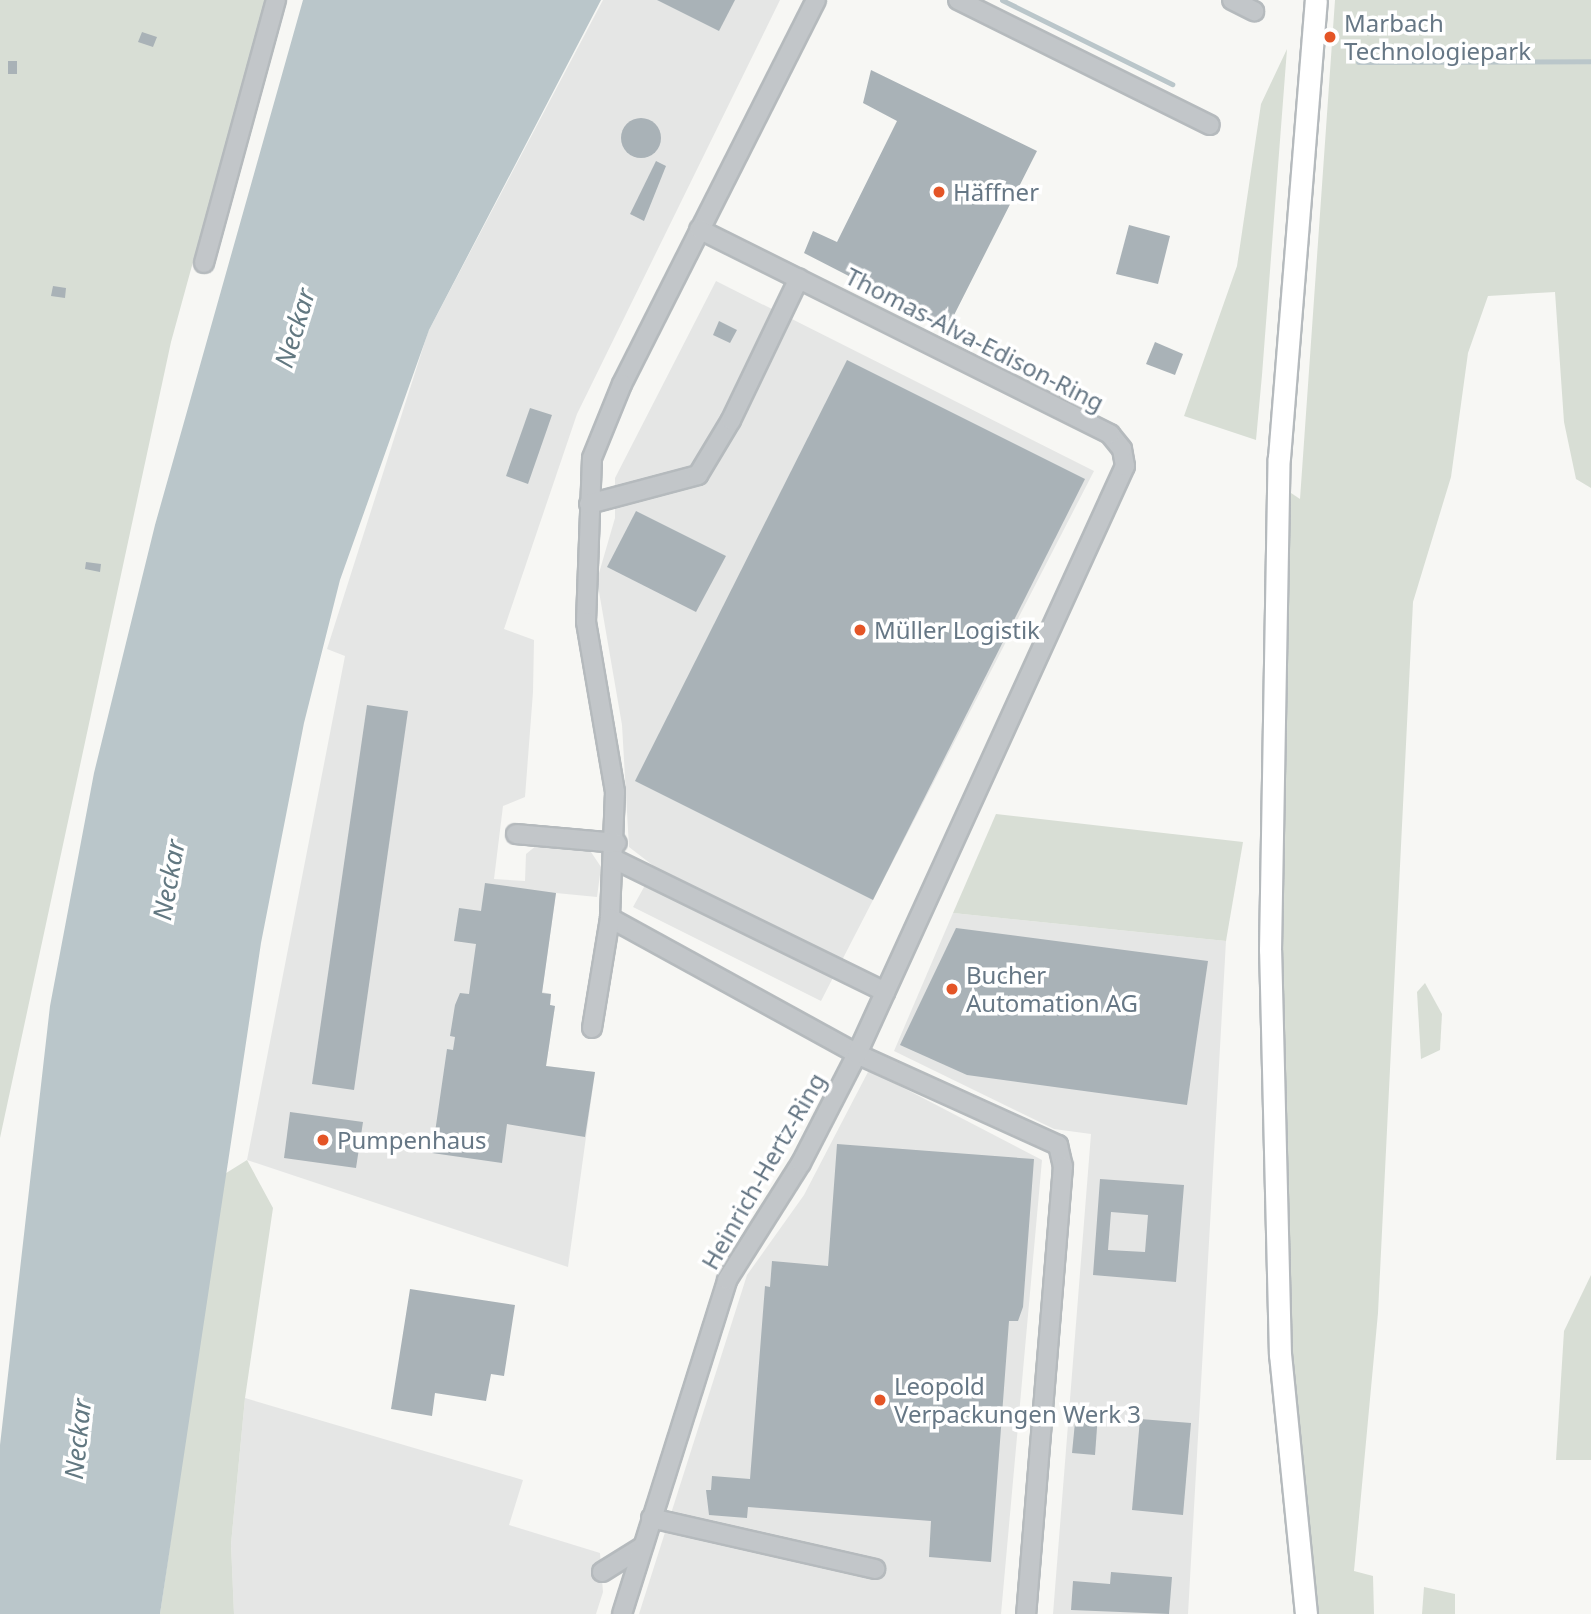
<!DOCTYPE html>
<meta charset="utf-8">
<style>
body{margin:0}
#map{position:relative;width:1591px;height:1614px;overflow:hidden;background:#f7f7f4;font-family:"Noto Sans",sans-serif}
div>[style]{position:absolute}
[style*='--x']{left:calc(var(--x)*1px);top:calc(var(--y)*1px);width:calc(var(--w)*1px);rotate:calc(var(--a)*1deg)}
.built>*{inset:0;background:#e5e6e5}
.green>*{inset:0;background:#d8ded5}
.water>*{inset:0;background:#bac6ca}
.stream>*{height:5px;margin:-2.5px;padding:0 2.5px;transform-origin:2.5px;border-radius:2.5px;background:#bac6ca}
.building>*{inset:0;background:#a9b2b7}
.round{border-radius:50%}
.roads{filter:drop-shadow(2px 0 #b5babd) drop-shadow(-2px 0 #b5babd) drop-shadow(0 2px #b5babd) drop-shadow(0 -2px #b5babd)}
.minor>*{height:18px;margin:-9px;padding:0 9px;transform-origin:9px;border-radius:9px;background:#c2c6c9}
.major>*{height:21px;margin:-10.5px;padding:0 10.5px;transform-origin:10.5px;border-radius:10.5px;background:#fff}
.dots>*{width:19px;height:19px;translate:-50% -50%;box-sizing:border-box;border:4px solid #fff;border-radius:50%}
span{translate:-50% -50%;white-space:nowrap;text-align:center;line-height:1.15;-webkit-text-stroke:7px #fff;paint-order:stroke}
.poi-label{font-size:24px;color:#667785}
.left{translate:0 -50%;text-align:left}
.street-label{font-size:24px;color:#667785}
.water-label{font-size:26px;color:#627881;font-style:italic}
</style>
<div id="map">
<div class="built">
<div style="clip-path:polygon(603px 0,780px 0,577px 414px,504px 629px,534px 640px,533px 692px,525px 797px,503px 806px,494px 879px,525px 881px,526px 854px,542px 841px,591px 852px,601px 867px,597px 897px,556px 893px,542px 992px,551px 994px,550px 1005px,555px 1006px,546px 1066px,595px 1072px,568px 1267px,247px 1160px,345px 656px,327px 649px,428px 332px)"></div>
<div style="clip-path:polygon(716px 281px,1094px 471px,821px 1001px,633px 907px,655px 867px,629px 847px,622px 725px,597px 580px,615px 518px,615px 478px)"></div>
<div style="clip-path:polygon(953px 913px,1226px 941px,1188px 1614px,1053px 1614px,1091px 1134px,1054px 1129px,894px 1051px)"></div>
<div style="clip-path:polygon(869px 1070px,1042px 1160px,1001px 1614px,639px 1614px,747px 1275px,804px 1195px)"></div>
<div style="clip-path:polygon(245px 1398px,523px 1480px,509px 1525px,600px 1553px,603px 1592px,596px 1614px,234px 1614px,231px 1544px)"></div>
</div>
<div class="green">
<div style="clip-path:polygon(0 0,265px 0,171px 342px,0 1138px)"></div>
<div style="clip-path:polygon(1335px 0,1591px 0,1591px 488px,1576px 479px,1564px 422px,1555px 292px,1488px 296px,1468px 353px,1451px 477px,1413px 602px,1378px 1313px,1354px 1571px,1373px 1576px,1374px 1614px,1312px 1614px,1287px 1355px,1277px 1037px,1288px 491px,1300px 499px)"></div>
<div style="clip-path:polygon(1287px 49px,1262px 375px,1256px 440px,1184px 416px,1237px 266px,1261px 104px)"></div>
<div style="clip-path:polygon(996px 814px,1243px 842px,1226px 941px,953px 913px)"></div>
<div style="clip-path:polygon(1425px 983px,1442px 1014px,1440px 1050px,1421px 1059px,1417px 992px)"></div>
<div style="clip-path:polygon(247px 1160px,273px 1208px,245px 1398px,231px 1544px,234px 1614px,160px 1614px,223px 1175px)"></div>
<div style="clip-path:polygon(1591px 1275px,1591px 1460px,1556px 1460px,1564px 1331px)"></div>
<div style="clip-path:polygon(1424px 1587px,1455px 1594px,1455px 1614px,1422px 1614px)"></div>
</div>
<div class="water">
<div style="clip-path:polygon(303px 0,601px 0,429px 330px,340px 580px,304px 723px,261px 943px,160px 1614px,0 1614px,0 1445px,50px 1006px,94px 773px,155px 525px)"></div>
</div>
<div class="stream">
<div style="--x:1002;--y:0;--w:190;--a:26.3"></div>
<div style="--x:1358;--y:62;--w:233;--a:-0.2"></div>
</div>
<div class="building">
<div style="clip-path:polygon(657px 0,735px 0,719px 31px)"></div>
<div style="clip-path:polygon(142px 32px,157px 37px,153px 47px,138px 42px)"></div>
<div style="clip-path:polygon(8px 61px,17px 61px,17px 74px,8px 74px)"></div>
<div style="clip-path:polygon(871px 70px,1037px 151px,948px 327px,804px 253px,813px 231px,837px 242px,897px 121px,863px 103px)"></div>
<div class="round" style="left:621px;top:118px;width:40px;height:40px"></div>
<div style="clip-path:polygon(656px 161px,666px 166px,644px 221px,630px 214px)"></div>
<div style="clip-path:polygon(1129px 225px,1170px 236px,1158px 284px,1116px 274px)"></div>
<div style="clip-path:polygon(53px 286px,66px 288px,65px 298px,51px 296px)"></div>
<div style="clip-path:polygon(719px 321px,737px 330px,730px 343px,713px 335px)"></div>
<div style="clip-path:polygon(1155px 342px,1183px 354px,1175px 375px,1146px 364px)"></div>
<div style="clip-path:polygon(847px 360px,1085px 479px,873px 900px,635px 781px)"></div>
<div style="clip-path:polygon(530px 408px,552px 415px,528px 484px,506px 476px)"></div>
<div style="clip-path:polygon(636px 511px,726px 556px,696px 612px,607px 567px)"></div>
<div style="clip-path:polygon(86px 562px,101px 564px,100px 572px,85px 569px)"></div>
<div style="clip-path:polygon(367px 705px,408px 711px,354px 1090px,312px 1084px)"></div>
<div style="clip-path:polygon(485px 883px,556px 893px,542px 993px,551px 994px,550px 1005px,555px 1006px,546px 1066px,595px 1072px,585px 1137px,507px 1124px,502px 1163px,432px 1153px,447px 1049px,453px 1050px,455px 1037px,450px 1036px,455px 1005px,460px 993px,469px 994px,476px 944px,454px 941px,459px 908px,481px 911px)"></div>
<div style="clip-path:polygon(956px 928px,1208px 961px,1187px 1105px,967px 1075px,900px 1045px)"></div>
<div style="clip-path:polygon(290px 1112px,363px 1122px,356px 1168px,284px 1158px)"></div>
<div style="clip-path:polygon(837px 1144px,1034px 1159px,1023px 1307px,1018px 1321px,1009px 1321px,991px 1562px,929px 1557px,931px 1521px,748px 1507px,747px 1518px,709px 1515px,706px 1490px,711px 1490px,712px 1476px,750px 1479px,765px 1286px,770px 1287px,772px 1261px,828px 1266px)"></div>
<div style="clip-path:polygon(evenodd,1100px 1179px,1184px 1185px,1176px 1282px,1093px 1275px,1100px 1179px,1111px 1212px,1148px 1215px,1145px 1252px,1108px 1250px,1111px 1212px)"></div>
<div style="clip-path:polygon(410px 1289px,515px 1305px,504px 1376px,491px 1374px,486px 1401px,435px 1393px,432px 1416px,391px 1409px)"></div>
<div style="clip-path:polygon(1076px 1412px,1098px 1414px,1095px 1455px,1072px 1453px)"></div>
<div style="clip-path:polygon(1140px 1419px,1191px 1423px,1183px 1515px,1132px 1510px)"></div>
<div style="clip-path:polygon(1111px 1572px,1172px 1577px,1169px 1614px,1071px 1610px,1073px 1581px,1110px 1584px)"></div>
</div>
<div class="roads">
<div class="minor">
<div style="--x:816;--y:0;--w:430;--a:116.8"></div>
<div style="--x:622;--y:384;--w:80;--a:112.1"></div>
<div style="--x:592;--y:458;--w:164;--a:92.1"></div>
<div style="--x:586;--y:622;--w:172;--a:80.3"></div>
<div style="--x:615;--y:792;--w:126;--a:92.3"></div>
<div style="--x:610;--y:918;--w:282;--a:28.8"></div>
<div style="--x:857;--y:1054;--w:221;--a:24.4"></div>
<div style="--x:1058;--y:1145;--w:22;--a:77"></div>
<div style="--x:1063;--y:1166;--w:450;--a:94.7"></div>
<div style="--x:958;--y:0;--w:281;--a:26.4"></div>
<div style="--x:1232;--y:0;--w:25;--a:27"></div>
<div style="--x:204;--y:263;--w:273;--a:-74.7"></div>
<div style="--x:589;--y:504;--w:113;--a:-14.9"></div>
<div style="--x:698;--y:475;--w:64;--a:-59"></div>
<div style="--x:731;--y:420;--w:157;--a:-64.4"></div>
<div style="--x:516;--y:834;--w:101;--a:5.1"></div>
<div style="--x:616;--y:860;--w:300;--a:26.1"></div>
<div style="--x:592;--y:1028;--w:111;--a:-80.7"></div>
<div style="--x:651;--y:1518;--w:230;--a:12.8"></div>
<div style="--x:602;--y:1572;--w:47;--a:-32"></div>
<div style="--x:622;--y:1614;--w:350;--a:-72.5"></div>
<div style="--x:727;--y:1280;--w:138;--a:-57.7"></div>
<div style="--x:801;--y:1163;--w:123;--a:-62.8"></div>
<div style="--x:857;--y:1054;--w:646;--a:-65.5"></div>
<div style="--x:1125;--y:466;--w:17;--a:-100"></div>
<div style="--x:1122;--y:449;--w:19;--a:-129"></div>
<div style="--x:1110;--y:434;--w:459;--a:-153.5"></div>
</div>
<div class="major">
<div style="--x:1306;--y:1614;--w:260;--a:-95.7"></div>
<div style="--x:1280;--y:1355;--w:405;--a:-91.4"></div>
<div style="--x:1270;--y:950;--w:492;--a:-89"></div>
<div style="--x:1279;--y:458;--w:459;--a:-85.4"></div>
</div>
</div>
<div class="dots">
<div style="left:1330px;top:37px;background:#e45527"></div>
<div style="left:939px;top:192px;background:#e45527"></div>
<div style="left:860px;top:630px;background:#e45527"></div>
<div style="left:952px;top:989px;background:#e45527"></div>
<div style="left:323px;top:1140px;background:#e45527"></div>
<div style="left:880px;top:1400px;background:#e45527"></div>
</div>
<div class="poi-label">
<span class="left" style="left:1344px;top:37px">Marbach<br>Technologiepark</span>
<span class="left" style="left:953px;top:192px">Häffner</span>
<span class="left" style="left:874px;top:630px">Müller Logistik</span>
<span class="left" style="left:966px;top:989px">Bucher<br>Automation AG</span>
<span class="left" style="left:337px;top:1140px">Pumpenhaus</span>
<span class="left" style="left:894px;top:1400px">Leopold<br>Verpackungen Werk 3</span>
</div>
<div class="street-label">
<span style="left:975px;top:339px;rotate:27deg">Thomas-Alva-Edison-Ring</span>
<span style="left:763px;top:1171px;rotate:-60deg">Heinrich-Hertz-Ring</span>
</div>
<div class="water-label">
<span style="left:295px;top:328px;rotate:-73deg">Neckar</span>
<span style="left:169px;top:880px;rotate:-80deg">Neckar</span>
<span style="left:78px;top:1439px;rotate:-84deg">Neckar</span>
</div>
</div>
